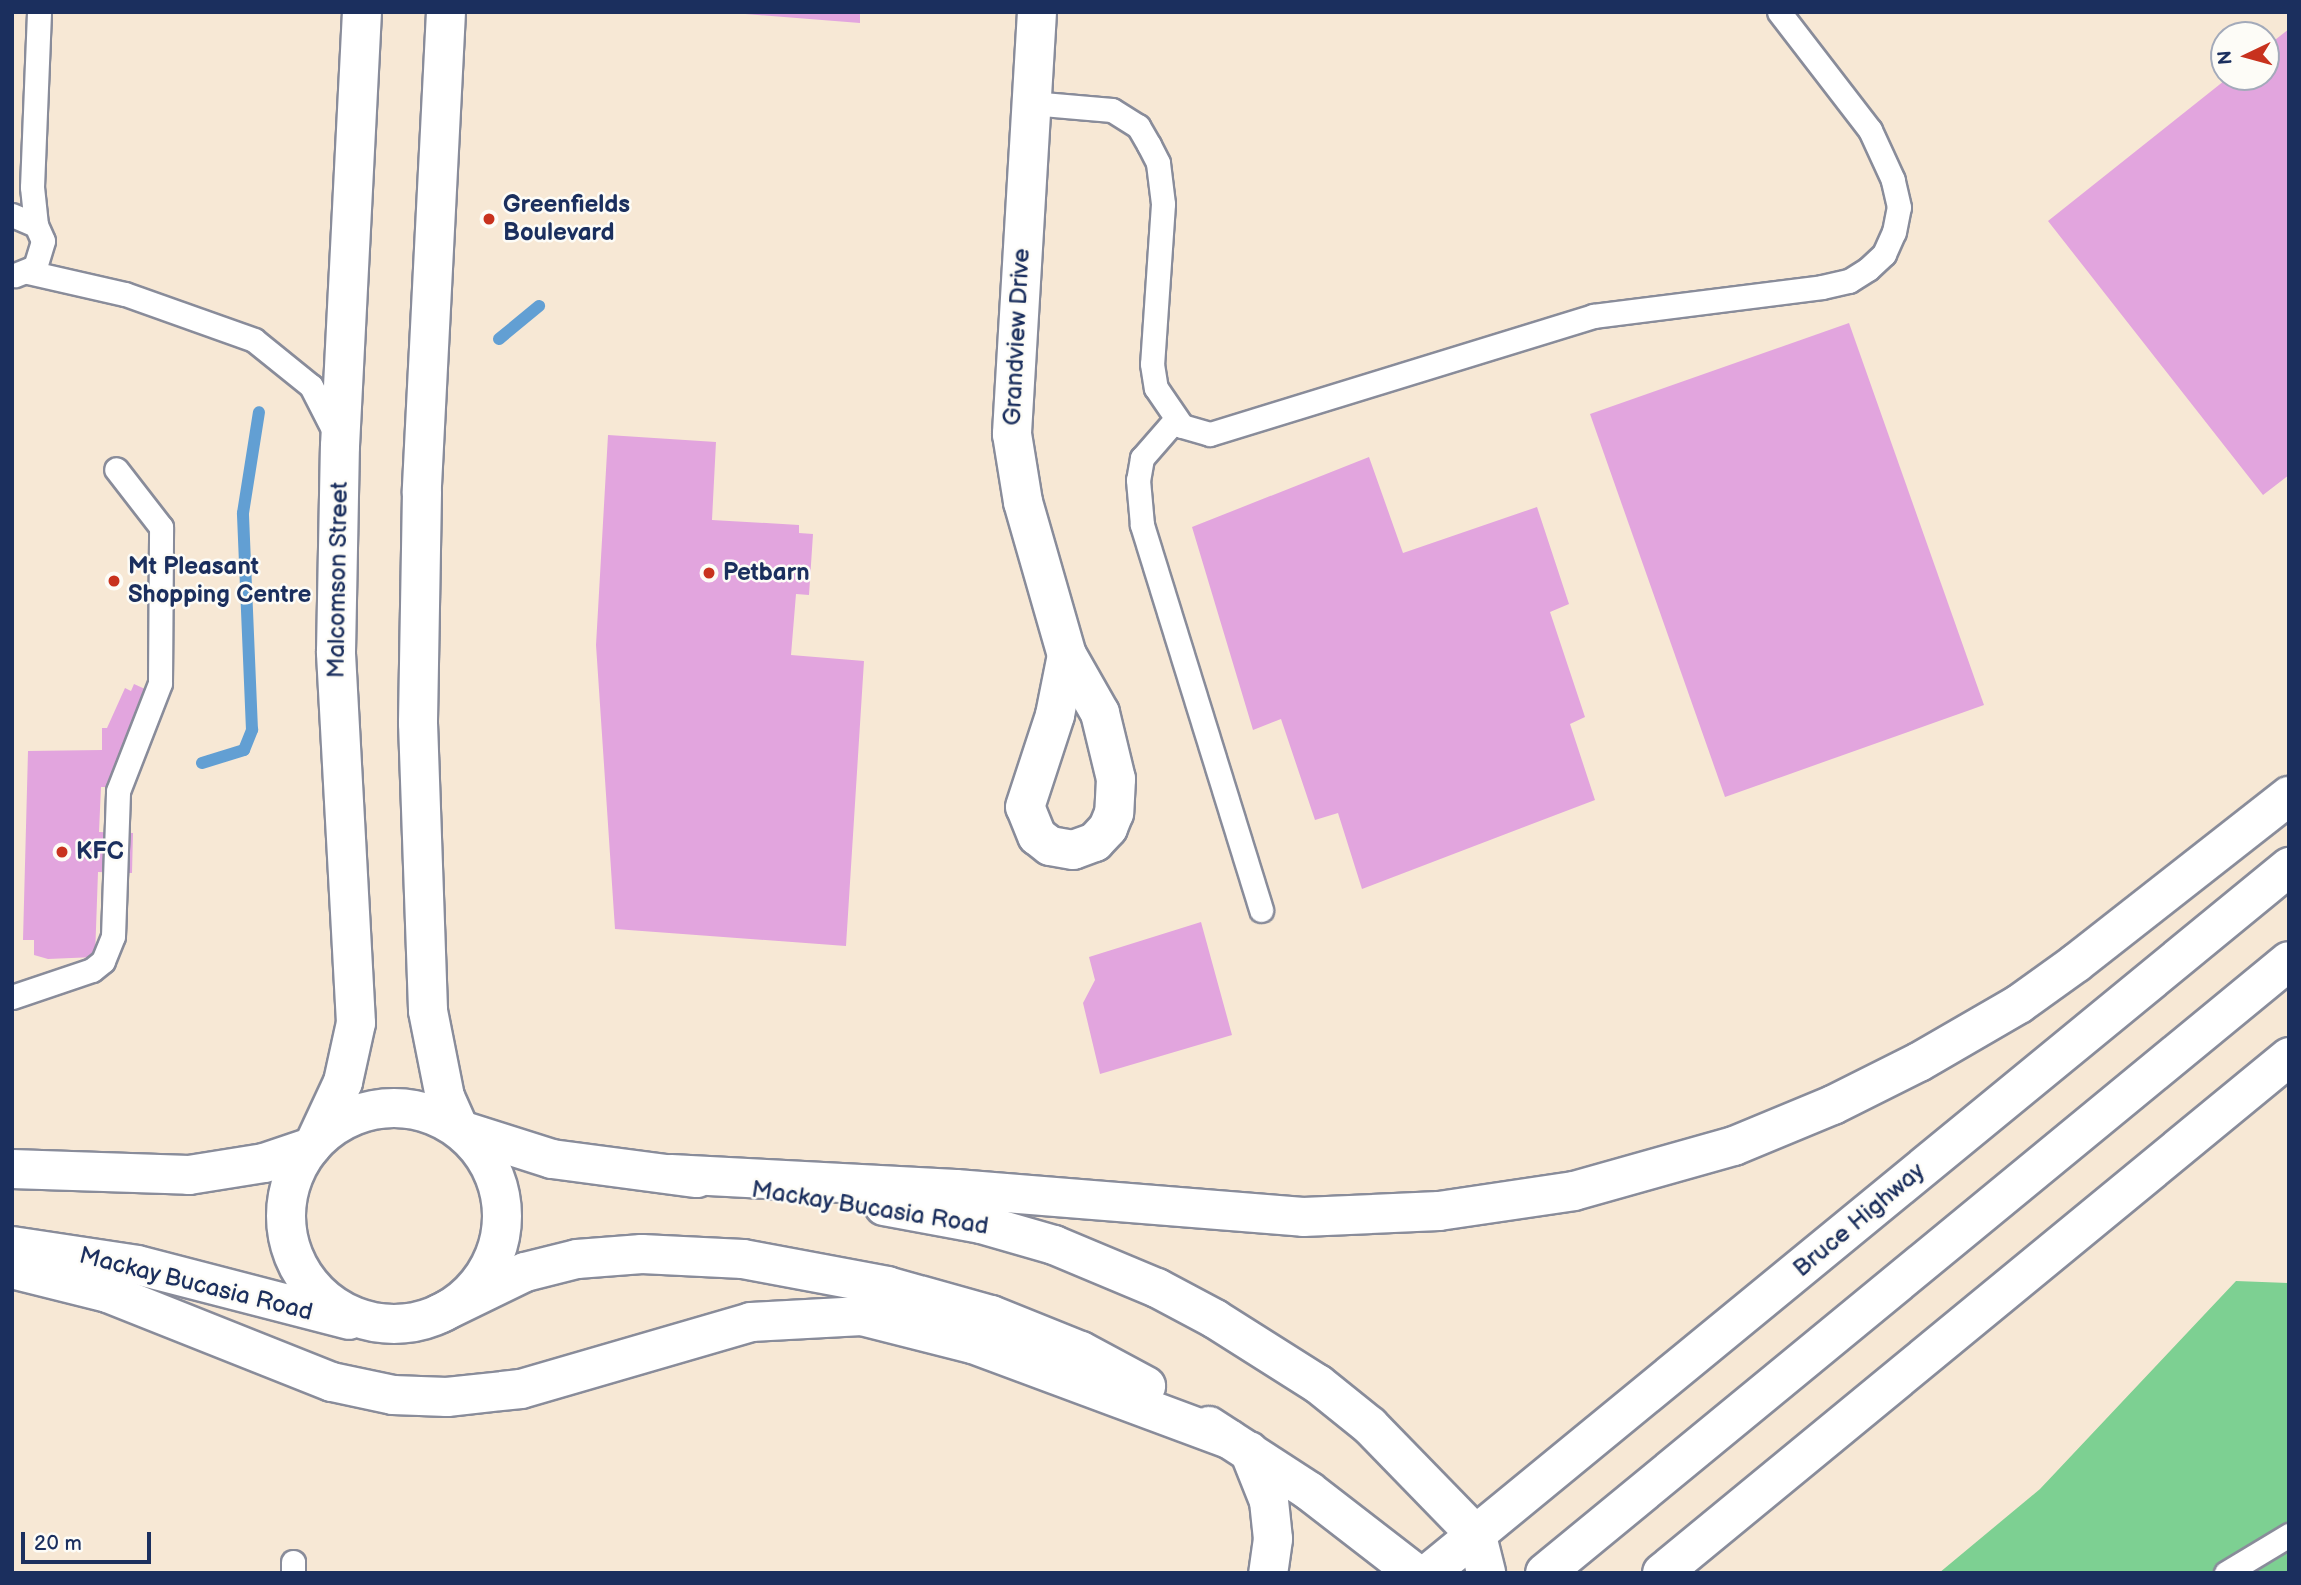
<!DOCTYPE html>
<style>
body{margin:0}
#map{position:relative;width:2301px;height:1585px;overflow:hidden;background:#f7e8d5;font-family:"Balsamiq Sans",sans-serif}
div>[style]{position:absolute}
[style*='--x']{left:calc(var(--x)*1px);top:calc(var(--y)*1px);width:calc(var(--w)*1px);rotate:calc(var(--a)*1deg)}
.green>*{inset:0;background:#7dd092}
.stream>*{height:12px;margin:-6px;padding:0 6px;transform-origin:6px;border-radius:6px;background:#629fd3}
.building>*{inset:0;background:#e2a5de}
.roads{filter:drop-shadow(2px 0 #898c9a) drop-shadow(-2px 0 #898c9a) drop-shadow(0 2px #898c9a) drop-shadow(0 -2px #898c9a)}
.service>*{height:23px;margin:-11.5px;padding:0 11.5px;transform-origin:11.5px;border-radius:11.5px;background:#fff}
.minor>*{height:38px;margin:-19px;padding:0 19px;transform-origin:19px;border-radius:19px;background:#fff}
.secondary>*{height:38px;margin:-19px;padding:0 19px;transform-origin:19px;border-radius:19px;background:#fff}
.secondary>.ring{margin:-19px;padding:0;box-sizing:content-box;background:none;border:38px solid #fff;border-radius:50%}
.trunk>*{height:38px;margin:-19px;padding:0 19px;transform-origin:19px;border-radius:19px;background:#fff}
.dots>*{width:19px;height:19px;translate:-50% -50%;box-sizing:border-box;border:4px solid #fdfcf7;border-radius:50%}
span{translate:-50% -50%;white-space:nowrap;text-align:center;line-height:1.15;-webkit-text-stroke:5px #fdfcf7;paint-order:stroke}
.poi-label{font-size:24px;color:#1b2f5e;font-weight:700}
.left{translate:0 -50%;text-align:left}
.street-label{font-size:24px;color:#1b2f5e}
.frame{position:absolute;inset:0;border:14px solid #1b2f5e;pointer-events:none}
.north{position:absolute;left:2210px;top:21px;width:70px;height:70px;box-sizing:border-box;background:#fdfcf7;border:2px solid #a3aaba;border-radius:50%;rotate:265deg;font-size:19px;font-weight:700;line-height:28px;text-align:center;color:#1b2f5e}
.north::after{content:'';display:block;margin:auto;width:24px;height:32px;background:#c8321e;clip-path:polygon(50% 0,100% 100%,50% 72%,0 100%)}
.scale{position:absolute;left:21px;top:1532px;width:130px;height:32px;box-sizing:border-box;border:4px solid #1b2f5e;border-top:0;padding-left:9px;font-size:21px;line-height:24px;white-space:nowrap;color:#1b2f5e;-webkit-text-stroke:5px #fdfcf7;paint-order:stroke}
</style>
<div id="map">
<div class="green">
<div style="clip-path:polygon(2236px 1281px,2289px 1283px,2289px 1573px,1939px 1573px,2040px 1489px)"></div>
</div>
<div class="stream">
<div style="--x:499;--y:339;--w:52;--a:-39.5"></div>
<div style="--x:202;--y:763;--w:44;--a:-17.2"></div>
<div style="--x:244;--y:750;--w:22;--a:-68"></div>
<div style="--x:252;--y:730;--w:217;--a:-92.4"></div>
<div style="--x:243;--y:513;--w:102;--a:-81"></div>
</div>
<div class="building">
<div style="clip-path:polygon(720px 12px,860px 12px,860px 23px)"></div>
<div style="clip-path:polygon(2289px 29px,2289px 475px,2263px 495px,2048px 221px,2229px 77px,2266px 77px,2266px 47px)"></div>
<div style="clip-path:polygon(1849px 323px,1984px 705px,1725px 797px,1590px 414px)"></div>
<div style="clip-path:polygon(608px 435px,716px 442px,712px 520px,799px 525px,799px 533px,813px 534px,809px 595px,796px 594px,791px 655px,864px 661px,846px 946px,615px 929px,596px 645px)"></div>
<div style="clip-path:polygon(1369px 457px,1403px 553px,1537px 507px,1569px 604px,1550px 612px,1585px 717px,1570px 724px,1595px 800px,1362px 889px,1338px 813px,1315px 820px,1281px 719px,1253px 730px,1192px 527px)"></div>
<div style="clip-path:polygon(134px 684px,156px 694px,127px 762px,118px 758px,106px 787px,101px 787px,99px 832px,133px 833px,132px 873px,98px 872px,95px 957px,48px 959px,34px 955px,34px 940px,23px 940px,28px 751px,102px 750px,102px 728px,107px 728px,125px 688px,131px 691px)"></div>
<div style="clip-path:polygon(1201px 922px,1232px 1035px,1100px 1074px,1083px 1003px,1095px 980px,1089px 957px)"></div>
</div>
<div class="roads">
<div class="service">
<div style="--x:1031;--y:103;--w:81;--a:4.9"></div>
<div style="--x:1112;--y:110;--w:31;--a:32"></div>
<div style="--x:1138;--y:126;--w:22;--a:60"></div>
<div style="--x:1149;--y:145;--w:20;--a:63"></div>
<div style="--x:1158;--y:163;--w:41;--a:83"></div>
<div style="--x:1163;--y:204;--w:160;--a:93.9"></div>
<div style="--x:1152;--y:364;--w:24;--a:81"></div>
<div style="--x:1156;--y:388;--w:46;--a:55.6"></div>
<div style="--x:1182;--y:426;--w:29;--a:16"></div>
<div style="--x:1210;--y:434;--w:401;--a:-17.1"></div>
<div style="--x:1593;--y:316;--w:231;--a:-7.2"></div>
<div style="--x:1822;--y:287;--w:28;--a:-13"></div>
<div style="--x:1849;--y:281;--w:22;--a:-32"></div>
<div style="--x:1868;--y:269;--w:22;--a:-43"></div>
<div style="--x:1884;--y:254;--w:24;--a:-66"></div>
<div style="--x:1894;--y:232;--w:25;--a:-79"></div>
<div style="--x:1899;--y:207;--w:28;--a:-103"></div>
<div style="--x:1893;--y:180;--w:55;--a:-114.7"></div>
<div style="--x:1870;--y:130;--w:149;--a:-127.6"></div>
<div style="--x:12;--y:215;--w:26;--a:23"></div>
<div style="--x:36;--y:225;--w:17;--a:66"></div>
<div style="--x:43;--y:241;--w:27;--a:107"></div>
<div style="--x:35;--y:267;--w:22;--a:158"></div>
<div style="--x:36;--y:225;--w:38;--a:-96"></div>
<div style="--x:32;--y:187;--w:175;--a:-87.7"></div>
<div style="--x:28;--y:272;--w:99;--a:12.8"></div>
<div style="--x:125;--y:294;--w:137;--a:19.6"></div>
<div style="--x:254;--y:340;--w:73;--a:38.9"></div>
<div style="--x:311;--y:386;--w:53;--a:62.9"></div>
<div style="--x:1176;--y:419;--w:52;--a:131.1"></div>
<div style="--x:1142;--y:458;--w:22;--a:100"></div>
<div style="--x:1138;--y:480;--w:45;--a:84.9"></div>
<div style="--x:1142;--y:525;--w:403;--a:72.8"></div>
<div style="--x:12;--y:997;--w:84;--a:-18.6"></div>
<div style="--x:92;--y:970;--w:14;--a:-39"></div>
<div style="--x:103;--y:961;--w:27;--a:-68"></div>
<div style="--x:113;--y:936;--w:145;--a:-88"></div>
<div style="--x:118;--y:791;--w:116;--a:-68.7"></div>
<div style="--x:160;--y:683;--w:156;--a:-89.6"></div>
<div style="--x:161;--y:527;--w:73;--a:-127.8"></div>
<div style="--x:293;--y:1573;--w:11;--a:-90"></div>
<div style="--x:2226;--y:1573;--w:74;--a:-31.1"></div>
</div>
<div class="minor">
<div style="--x:1037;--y:12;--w:423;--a:93.4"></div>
<div style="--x:1012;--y:434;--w:69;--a:80.8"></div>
<div style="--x:1023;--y:502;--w:159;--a:74"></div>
<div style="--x:1067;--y:655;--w:67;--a:60.4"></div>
<div style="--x:1100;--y:713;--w:68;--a:76.4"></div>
<div style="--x:1116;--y:779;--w:34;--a:93"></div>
<div style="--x:1114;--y:813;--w:16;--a:112"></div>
<div style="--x:1108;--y:828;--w:19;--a:133"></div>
<div style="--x:1095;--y:842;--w:23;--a:160"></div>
<div style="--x:1073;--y:850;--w:23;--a:-170"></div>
<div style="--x:1050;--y:846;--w:16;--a:-142"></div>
<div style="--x:1037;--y:836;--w:31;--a:-112"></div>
<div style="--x:1025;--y:807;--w:97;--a:-71.9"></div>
<div style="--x:1055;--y:715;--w:61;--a:-78.7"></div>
</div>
<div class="secondary">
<div style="--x:446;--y:12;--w:481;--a:92.9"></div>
<div style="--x:422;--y:492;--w:231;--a:91"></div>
<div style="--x:418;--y:723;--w:288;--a:88"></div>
<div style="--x:428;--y:1011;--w:88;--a:78.8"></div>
<div style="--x:445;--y:1097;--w:35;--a:66"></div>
<div class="ring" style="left:286px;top:1108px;width:178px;height:178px"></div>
<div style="--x:464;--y:1131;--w:92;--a:17.7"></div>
<div style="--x:552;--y:1159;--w:146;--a:7.5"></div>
<div style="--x:316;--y:1140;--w:64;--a:-65"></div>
<div style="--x:343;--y:1082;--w:60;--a:-77.6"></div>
<div style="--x:356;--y:1023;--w:372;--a:-93.1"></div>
<div style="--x:336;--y:652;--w:206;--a:-88.9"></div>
<div style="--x:340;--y:446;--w:435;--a:-87.1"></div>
<div style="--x:12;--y:1169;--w:177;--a:1.9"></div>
<div style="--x:189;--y:1175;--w:76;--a:-9.1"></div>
<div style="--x:264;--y:1163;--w:50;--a:-18.8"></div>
<div style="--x:671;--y:1174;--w:285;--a:3"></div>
<div style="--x:956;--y:1189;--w:348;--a:4.6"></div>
<div style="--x:1303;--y:1217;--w:136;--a:-2.5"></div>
<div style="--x:1439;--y:1211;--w:136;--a:-8.4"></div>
<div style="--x:1574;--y:1191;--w:166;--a:-15.7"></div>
<div style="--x:1734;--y:1146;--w:107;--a:-22.5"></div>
<div style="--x:1833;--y:1105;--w:96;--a:-26.6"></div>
<div style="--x:1919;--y:1062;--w:116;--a:-30.1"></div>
<div style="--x:2019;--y:1004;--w:70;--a:-35.7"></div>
<div style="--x:2076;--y:963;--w:271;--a:-38.1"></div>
<div style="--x:884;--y:1206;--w:99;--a:10.5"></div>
<div style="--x:981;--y:1224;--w:76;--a:16"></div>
<div style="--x:1054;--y:1245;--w:112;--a:22.7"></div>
<div style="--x:1157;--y:1288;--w:66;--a:28.1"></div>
<div style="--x:1215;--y:1319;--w:122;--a:32.3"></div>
<div style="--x:1318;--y:1384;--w:67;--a:38.9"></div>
<div style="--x:1370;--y:1426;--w:153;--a:45.8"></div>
<div style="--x:12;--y:1246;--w:126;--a:8.6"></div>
<div style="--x:137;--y:1265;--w:219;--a:14.5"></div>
<div style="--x:12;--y:1269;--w:99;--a:14"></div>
<div style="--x:108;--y:1293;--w:241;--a:21.7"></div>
<div style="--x:332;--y:1382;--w:62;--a:12"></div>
<div style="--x:393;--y:1395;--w:54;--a:2.1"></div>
<div style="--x:447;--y:1397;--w:74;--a:-6.2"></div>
<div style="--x:521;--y:1389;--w:240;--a:-16.2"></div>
<div style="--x:751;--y:1322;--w:111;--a:-3.1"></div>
<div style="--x:862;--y:1316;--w:114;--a:14.2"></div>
<div style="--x:973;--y:1344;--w:273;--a:20.4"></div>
<div style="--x:439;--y:1314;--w:96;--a:-26"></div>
<div style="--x:525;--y:1272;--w:54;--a:-14"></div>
<div style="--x:577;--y:1259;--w:65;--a:-4.4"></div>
<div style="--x:642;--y:1254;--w:101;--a:2.8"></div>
<div style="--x:743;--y:1259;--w:147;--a:10.6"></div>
<div style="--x:887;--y:1286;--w:108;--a:15.6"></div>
<div style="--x:991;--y:1315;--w:97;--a:21.8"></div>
<div style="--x:1081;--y:1351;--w:74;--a:28.3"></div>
<div style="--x:1209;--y:1426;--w:119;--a:33"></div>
<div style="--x:1309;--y:1491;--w:134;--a:37.7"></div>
<div style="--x:1249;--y:1451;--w:54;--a:68.2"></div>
<div style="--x:1269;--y:1501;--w:38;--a:84"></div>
<div style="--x:1273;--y:1539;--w:34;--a:98"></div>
</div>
<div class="trunk">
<div style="--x:1477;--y:1536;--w:38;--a:76"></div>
<div style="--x:1429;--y:1573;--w:1113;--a:-39.38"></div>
<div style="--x:1545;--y:1573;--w:963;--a:-39.44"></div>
<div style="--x:1662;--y:1573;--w:812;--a:-39.45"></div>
</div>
</div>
<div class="dots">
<div style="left:489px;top:219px;background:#c8321e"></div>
<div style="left:709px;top:573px;background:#c8321e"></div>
<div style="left:114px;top:581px;background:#c8321e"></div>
<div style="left:62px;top:852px;background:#c8321e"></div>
</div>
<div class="poi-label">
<span class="left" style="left:503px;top:219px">Greenfields<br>Boulevard</span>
<span class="left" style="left:128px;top:581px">Mt Pleasant<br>Shopping Centre</span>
<span class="left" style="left:723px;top:573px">Petbarn</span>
<span class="left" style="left:76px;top:852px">KFC</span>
</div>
<div class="street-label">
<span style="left:1017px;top:337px;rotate:-87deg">Grandview Drive</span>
<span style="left:338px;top:580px;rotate:-89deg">Malcomson Street</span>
<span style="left:870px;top:1208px;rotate:9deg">Mackay Bucasia Road</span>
<span style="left:1859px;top:1220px;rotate:-40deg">Bruce Highway</span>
<span style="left:196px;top:1284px;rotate:14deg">Mackay Bucasia Road</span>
</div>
<div class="frame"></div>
<div class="north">N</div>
<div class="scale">20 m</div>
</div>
